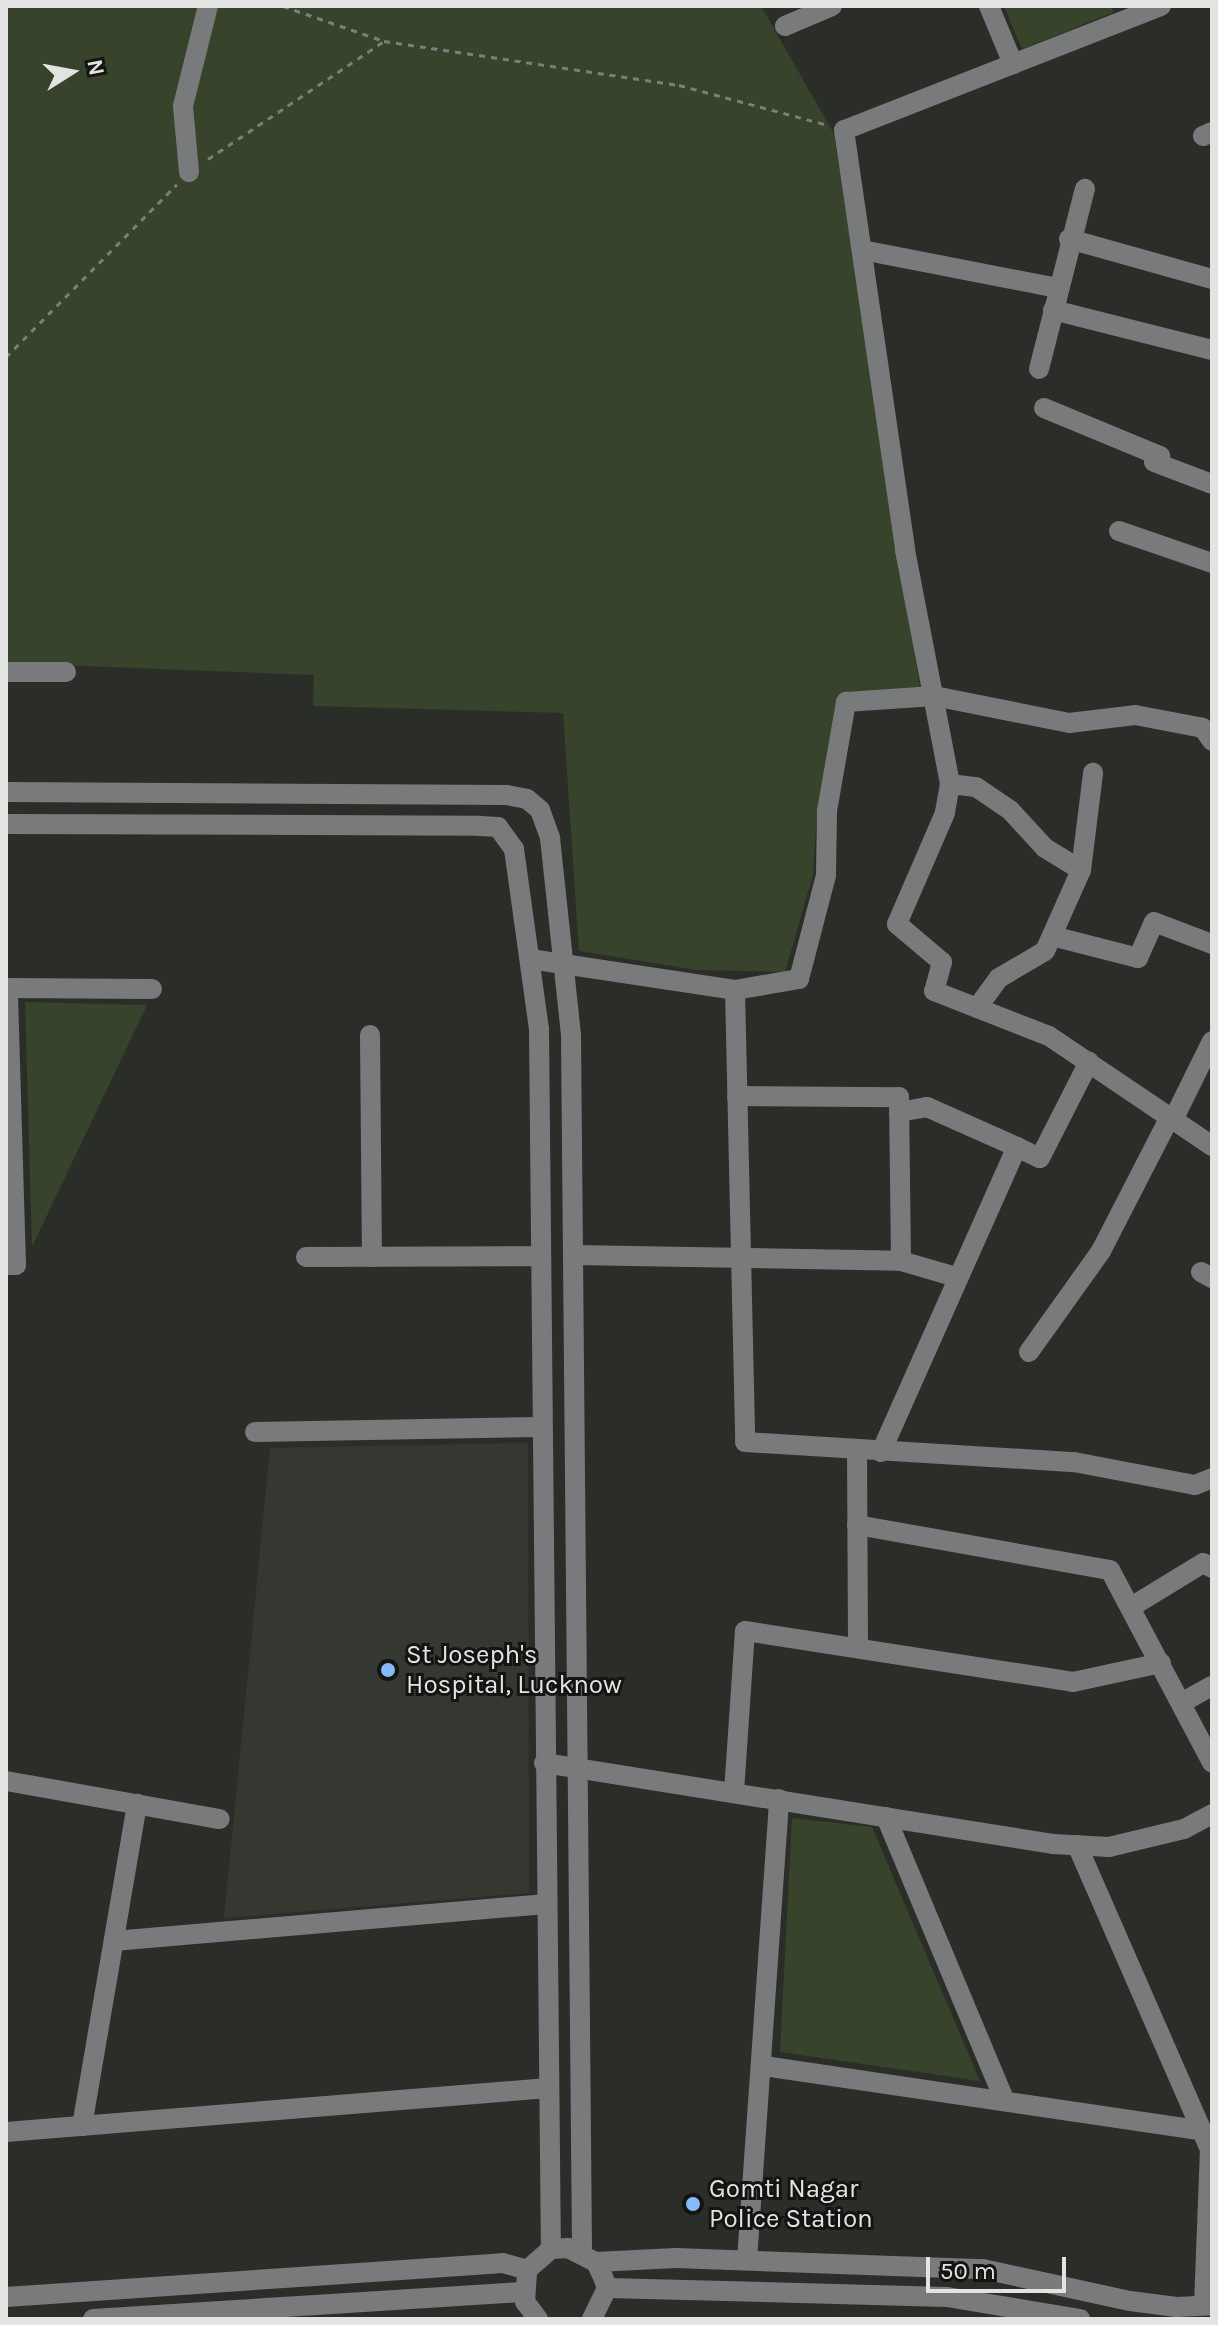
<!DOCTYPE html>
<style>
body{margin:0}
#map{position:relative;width:1218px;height:2325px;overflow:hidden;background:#2b2d29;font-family:Karla,sans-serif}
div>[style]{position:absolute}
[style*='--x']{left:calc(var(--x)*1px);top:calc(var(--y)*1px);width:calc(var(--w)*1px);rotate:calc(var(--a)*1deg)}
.built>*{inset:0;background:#343830}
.green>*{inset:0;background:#37432b}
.path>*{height:3px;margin-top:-1.5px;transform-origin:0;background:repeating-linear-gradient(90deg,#7c7e7b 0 6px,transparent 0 12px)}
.minor>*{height:20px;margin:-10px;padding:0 10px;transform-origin:10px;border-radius:10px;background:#797a7b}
.dots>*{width:22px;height:22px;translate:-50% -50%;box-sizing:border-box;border:4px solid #141513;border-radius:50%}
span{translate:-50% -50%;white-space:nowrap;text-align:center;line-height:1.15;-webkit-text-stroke:6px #141513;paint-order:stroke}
.poi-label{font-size:26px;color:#e3e4e2}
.left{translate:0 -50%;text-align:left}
.frame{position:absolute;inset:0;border:8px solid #e3e4e2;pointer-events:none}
.north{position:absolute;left:32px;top:32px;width:80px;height:80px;-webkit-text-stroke:6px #141513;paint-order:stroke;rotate:79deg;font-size:22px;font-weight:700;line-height:32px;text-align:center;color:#e3e4e2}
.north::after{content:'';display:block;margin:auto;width:28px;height:36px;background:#e3e4e2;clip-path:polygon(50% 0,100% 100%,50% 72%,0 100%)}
.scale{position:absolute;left:926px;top:2257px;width:140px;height:36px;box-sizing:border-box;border:4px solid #e3e4e2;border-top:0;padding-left:10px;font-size:24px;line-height:28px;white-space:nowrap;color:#e3e4e2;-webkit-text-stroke:6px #141513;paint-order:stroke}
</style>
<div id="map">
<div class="built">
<div style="clip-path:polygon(528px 1443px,529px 1893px,224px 1918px,270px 1448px)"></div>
</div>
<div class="green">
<div style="clip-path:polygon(6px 6px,761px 6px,834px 134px,920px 687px,838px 694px,817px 813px,813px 875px,785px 972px,697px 970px,579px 951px,563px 713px,313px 706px,314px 675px,6px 663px)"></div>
<div style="clip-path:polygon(1004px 6px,1111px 6px,1114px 12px,1022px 49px)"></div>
<div style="clip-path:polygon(25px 1002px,147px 1005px,32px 1247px)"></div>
<div style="clip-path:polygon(792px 1818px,872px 1827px,980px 2081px,780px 2052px)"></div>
</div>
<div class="path">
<div style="--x:283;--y:6;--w:107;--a:19.1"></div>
<div style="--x:384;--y:41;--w:298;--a:8.5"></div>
<div style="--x:679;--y:85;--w:151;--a:15"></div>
<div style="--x:208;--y:159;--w:212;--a:-33.8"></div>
<div style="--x:6;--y:357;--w:243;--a:-45.3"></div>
</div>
<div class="minor">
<div style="--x:989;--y:6;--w:63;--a:67.5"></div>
<div style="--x:1161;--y:6;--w:340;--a:158.6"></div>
<div style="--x:844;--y:130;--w:424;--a:81.7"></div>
<div style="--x:905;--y:550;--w:238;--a:79.1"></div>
<div style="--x:950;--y:784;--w:29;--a:100"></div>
<div style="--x:945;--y:813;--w:121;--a:113.4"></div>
<div style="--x:897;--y:924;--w:59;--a:40.2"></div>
<div style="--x:942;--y:962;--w:30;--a:105"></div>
<div style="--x:934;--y:991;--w:123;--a:21.4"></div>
<div style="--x:1049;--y:1036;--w:197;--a:34"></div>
<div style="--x:785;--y:26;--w:51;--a:-23.1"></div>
<div style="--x:1203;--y:136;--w:10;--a:-24"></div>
<div style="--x:189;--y:172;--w:66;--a:-95.2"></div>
<div style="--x:183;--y:106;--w:103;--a:-76"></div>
<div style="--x:1069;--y:239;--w:148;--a:15.6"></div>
<div style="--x:862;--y:250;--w:200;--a:11"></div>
<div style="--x:1053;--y:310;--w:164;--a:14.1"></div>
<div style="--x:1039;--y:369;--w:186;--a:-75.7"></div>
<div style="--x:1044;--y:408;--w:126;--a:22.5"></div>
<div style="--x:1160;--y:456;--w:8;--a:135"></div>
<div style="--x:1154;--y:462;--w:62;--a:20.8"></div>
<div style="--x:1119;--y:531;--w:98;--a:19"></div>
<div style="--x:6;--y:672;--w:60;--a:0"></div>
<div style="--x:950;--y:784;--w:26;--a:7"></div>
<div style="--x:976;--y:787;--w:41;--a:34.1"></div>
<div style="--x:1010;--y:810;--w:52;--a:47.4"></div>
<div style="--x:1045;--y:848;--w:42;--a:31.4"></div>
<div style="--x:6;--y:792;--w:501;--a:0.34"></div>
<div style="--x:507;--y:795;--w:20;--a:11"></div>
<div style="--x:527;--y:799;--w:17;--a:40"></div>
<div style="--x:540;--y:810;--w:30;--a:70"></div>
<div style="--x:550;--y:838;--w:199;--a:83.9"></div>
<div style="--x:571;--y:1036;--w:1216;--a:89.48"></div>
<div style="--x:6;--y:824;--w:474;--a:0.2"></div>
<div style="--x:480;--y:826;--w:18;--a:3"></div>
<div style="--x:498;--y:827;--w:27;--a:54"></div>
<div style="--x:514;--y:849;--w:183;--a:82.1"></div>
<div style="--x:539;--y:1030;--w:1219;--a:89.44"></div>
<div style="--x:1052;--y:936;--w:89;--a:14.3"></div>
<div style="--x:1138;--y:958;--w:39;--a:-66"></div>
<div style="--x:1154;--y:922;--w:62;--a:20.8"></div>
<div style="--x:530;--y:959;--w:207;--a:8.6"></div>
<div style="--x:735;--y:990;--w:65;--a:-9.8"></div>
<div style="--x:799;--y:979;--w:107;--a:-75.4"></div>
<div style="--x:826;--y:875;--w:64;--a:-89.1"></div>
<div style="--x:827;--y:811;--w:111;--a:-80.1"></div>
<div style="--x:846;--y:702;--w:88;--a:-3.9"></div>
<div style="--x:934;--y:696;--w:138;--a:11.3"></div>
<div style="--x:1069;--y:723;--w:66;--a:-6.9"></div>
<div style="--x:1135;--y:715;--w:69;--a:10.8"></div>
<div style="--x:1203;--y:728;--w:16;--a:55"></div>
<div style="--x:6;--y:988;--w:146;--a:0.4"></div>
<div style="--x:735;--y:990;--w:452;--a:88.7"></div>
<div style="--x:745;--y:1442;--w:330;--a:3.5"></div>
<div style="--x:1074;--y:1462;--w:123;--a:10.8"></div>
<div style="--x:1195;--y:1485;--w:18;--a:-22"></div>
<div style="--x:977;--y:1008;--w:37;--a:-54"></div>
<div style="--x:999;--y:978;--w:53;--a:-30.4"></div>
<div style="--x:1045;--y:951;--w:89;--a:-66"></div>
<div style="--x:1081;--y:870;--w:98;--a:-82.9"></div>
<div style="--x:370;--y:1035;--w:222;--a:89.5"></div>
<div style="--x:737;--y:1096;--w:162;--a:0.4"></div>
<div style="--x:899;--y:1097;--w:164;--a:89.3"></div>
<div style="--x:899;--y:1112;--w:28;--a:-10"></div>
<div style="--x:927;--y:1107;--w:98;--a:24"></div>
<div style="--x:1173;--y:1120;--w:88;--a:-63.7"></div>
<div style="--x:573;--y:1255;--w:328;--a:1"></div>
<div style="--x:901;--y:1261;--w:57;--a:16.2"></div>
<div style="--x:306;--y:1257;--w:233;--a:-0.2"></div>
<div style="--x:6;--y:1265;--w:10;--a:0"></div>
<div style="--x:16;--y:1265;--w:277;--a:-91.7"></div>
<div style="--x:1201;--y:1272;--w:13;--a:29"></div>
<div style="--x:1029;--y:1352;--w:124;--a:-54.5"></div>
<div style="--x:1101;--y:1251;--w:151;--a:-62.8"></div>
<div style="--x:255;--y:1432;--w:284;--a:-1"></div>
<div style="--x:857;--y:1451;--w:197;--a:89.7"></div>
<div style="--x:881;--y:1452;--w:334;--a:-66"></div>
<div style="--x:1017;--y:1147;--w:25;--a:26"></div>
<div style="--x:1040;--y:1158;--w:108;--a:-63"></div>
<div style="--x:857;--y:1525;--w:257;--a:10.1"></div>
<div style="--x:1110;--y:1570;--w:218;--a:62.1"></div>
<div style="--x:1131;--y:1607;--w:84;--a:-31.4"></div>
<div style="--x:1203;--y:1563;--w:10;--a:29"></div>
<div style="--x:1181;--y:1703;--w:35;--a:-29"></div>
<div style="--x:544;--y:1763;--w:515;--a:9.04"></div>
<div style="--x:1053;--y:1844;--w:56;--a:3.1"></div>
<div style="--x:1109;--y:1847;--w:77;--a:-13.5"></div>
<div style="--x:1184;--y:1829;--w:32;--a:-28"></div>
<div style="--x:6;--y:1781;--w:217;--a:10.1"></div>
<div style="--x:734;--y:1792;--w:161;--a:-86.1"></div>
<div style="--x:745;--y:1631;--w:332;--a:8.8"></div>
<div style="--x:1073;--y:1682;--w:90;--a:-12.2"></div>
<div style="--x:886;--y:1817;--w:308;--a:67.3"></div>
<div style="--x:1077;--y:1845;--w:332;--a:66.4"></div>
<div style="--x:1210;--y:2149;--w:156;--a:92.2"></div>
<div style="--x:114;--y:1941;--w:434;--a:-4.9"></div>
<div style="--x:764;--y:2066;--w:443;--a:8.4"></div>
<div style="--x:82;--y:2126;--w:327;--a:-80.3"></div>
<div style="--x:6;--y:2132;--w:544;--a:-4.64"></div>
<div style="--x:747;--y:2260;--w:462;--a:-86"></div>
<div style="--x:596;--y:2262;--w:80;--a:-2.9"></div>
<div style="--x:676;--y:2258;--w:307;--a:2.1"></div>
<div style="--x:983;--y:2269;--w:150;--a:12.3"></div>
<div style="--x:1130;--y:2301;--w:47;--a:7.3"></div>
<div style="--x:1177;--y:2307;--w:35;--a:-3"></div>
<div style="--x:607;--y:2288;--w:340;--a:1.5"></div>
<div style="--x:947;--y:2297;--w:135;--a:9.4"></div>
<div style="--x:6;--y:2297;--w:498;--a:-3.9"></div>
<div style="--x:503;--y:2263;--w:25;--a:16"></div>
<div style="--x:93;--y:2319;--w:432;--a:-3.6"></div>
<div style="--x:538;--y:2319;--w:21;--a:-127"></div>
<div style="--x:525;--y:2302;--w:32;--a:-86"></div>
<div style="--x:527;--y:2270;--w:32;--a:-41"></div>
<div style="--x:551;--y:2249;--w:17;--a:-3"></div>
<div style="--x:568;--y:2248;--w:31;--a:27"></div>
<div style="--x:596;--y:2262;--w:17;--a:65"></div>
<div style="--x:603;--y:2277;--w:12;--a:70"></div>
<div style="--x:607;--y:2288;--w:34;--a:116"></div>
</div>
<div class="dots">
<div style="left:388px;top:1670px;background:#86bbfb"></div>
<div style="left:693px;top:2204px;background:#86bbfb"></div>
</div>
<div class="poi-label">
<span class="left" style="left:406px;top:1670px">St Joseph's<br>Hospital, Lucknow</span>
<span class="left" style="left:709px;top:2204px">Gomti Nagar<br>Police Station</span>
</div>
<div class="frame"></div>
<div class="north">N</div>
<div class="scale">50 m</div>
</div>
